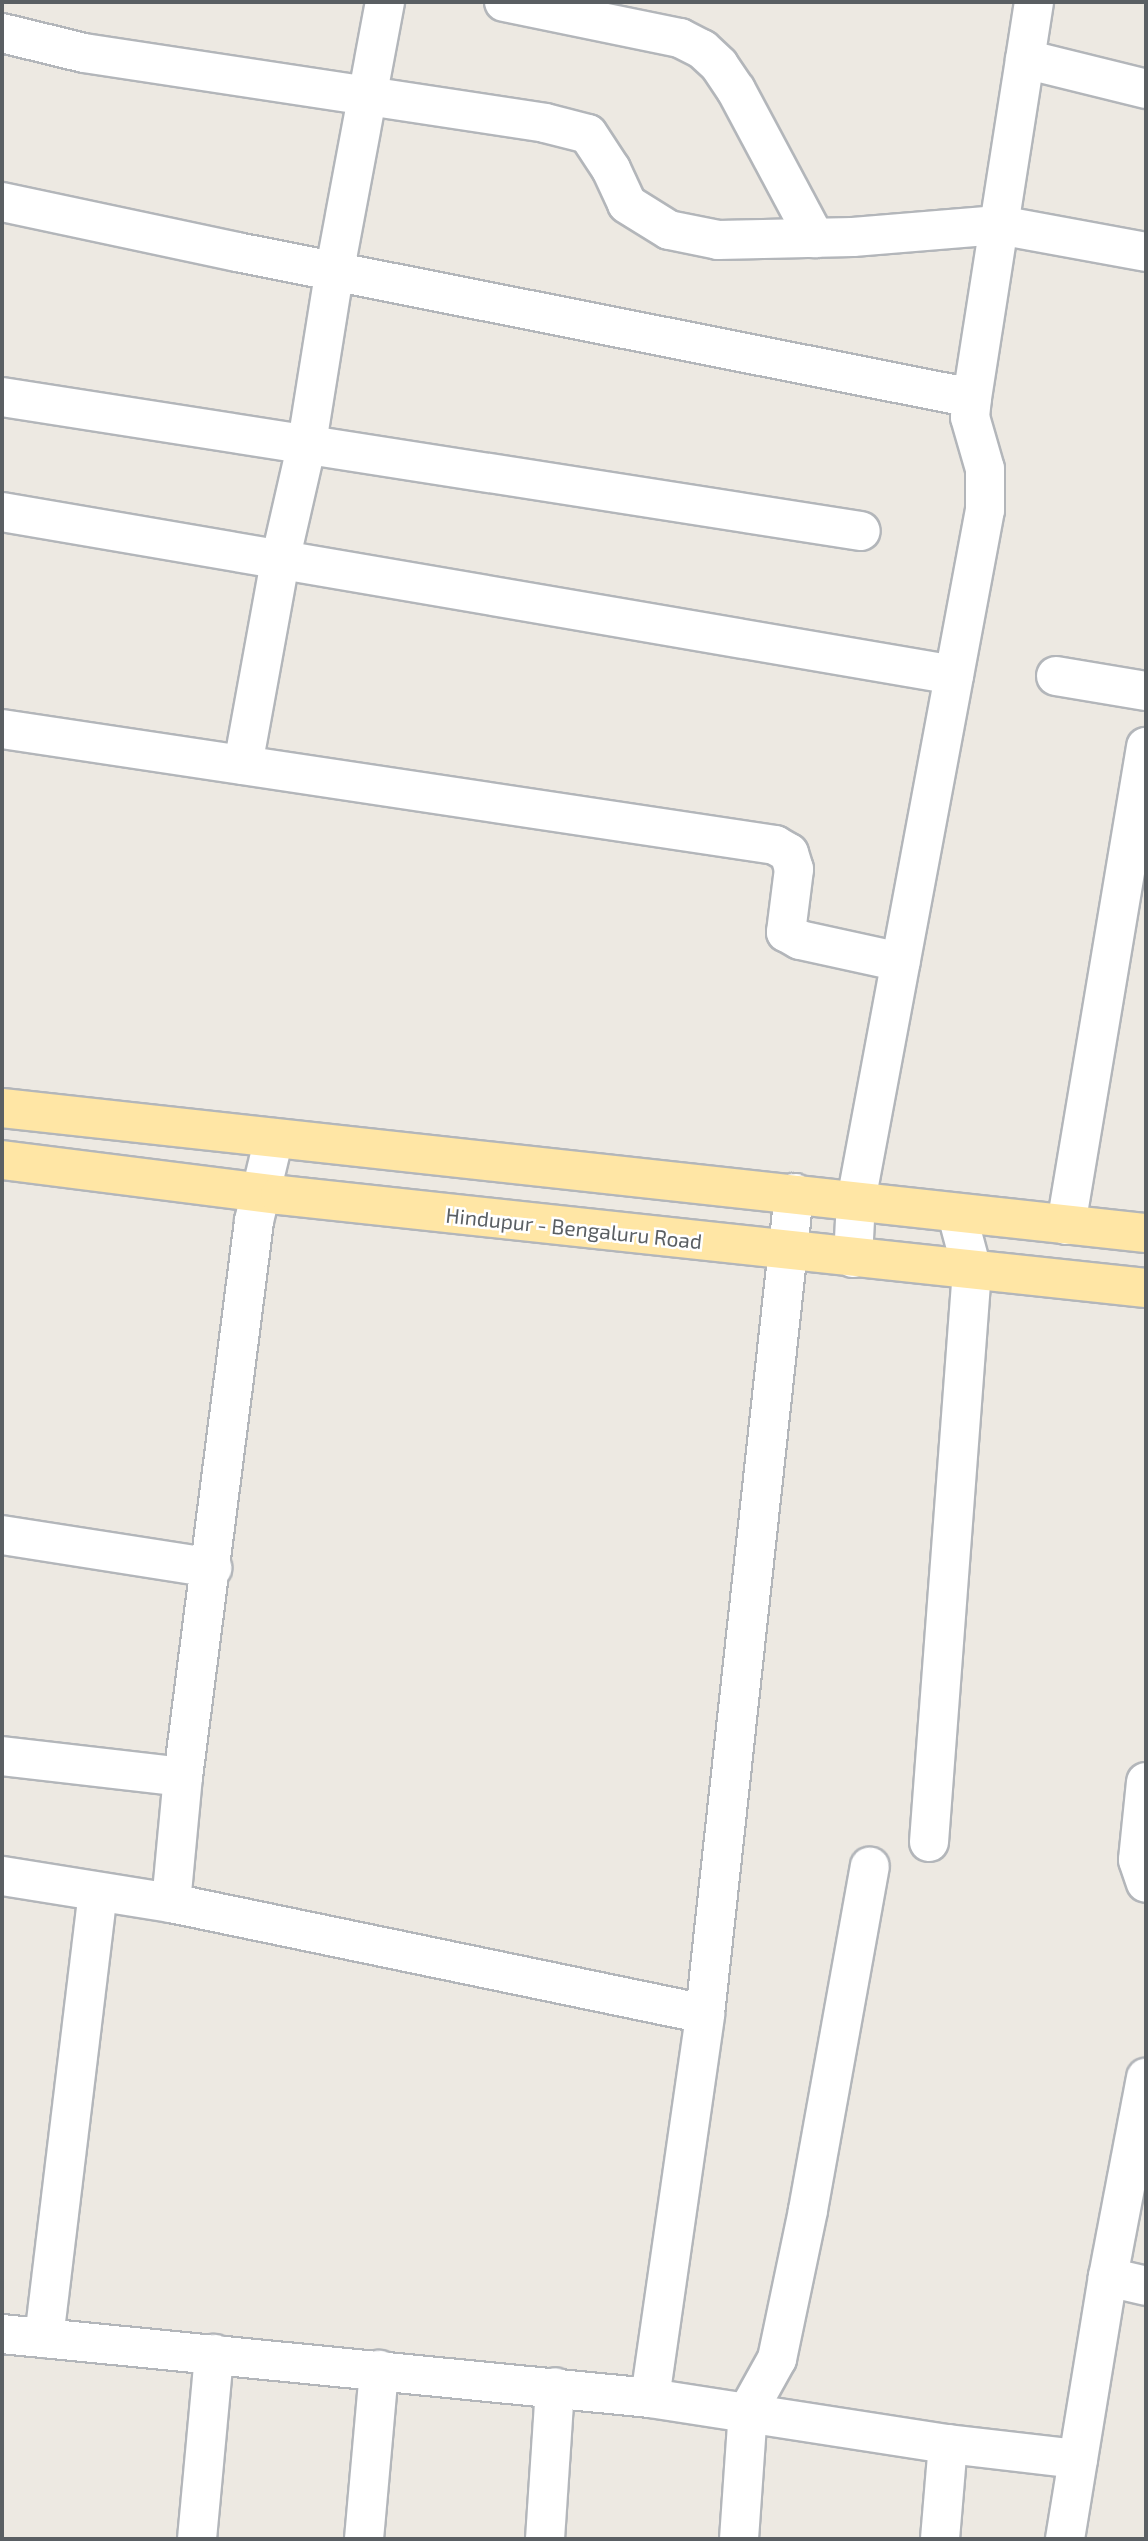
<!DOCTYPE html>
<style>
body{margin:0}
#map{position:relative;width:1148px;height:2541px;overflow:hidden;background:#ede9e2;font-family:"Exo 2",sans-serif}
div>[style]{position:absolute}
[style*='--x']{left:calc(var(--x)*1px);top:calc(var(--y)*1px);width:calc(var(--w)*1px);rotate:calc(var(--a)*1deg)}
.roads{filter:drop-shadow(2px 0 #b3b6ba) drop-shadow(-2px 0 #b3b6ba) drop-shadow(0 2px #b3b6ba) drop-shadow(0 -2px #b3b6ba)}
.minor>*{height:38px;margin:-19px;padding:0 19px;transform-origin:19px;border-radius:19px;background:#fff}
.primary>*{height:38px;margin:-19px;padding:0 19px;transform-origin:19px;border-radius:19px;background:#ffe6a5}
span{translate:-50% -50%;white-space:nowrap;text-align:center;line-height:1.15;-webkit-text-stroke:5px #fff;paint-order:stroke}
.street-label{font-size:21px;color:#5a5f63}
.frame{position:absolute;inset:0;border:4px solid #5a5f63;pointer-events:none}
</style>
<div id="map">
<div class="roads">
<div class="minor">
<div style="--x:504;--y:2;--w:180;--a:11.6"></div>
<div style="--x:680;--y:38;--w:25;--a:27"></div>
<div style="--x:702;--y:49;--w:23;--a:43"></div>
<div style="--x:719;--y:65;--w:30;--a:56"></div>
<div style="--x:736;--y:90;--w:168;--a:61.9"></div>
<div style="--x:2;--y:33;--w:84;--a:13.7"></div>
<div style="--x:84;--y:53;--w:466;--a:8.6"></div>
<div style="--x:545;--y:123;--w:44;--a:14.3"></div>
<div style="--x:588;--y:134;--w:42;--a:56.7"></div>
<div style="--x:611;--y:169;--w:38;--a:65"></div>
<div style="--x:627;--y:204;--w:49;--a:31.8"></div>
<div style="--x:669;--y:230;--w:50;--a:11.5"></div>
<div style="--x:718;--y:240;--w:135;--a:-1.3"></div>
<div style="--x:853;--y:237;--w:146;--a:-4.7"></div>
<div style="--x:999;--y:225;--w:149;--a:10.4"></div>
<div style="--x:1025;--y:59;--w:125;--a:13.9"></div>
<div style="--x:2;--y:202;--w:240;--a:12"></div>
<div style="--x:237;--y:252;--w:749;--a:11.23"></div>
<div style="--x:2;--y:397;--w:869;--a:8.87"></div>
<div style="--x:2;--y:512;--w:966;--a:9.72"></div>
<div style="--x:1056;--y:676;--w:91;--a:9.5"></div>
<div style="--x:2;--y:729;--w:782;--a:8.53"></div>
<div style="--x:775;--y:845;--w:16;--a:30"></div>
<div style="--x:789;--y:853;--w:17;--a:73"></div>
<div style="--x:794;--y:869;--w:64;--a:97.2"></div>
<div style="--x:786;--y:932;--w:16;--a:30"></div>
<div style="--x:800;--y:940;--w:103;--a:12.3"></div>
<div style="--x:243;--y:765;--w:207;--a:-79.7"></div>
<div style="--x:280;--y:561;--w:121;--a:-77.1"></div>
<div style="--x:307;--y:443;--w:176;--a:-80.9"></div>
<div style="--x:335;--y:269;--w:272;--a:-79.4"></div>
<div style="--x:1066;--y:1225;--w:485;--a:-80.5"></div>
<div style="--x:853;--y:1258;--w:57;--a:-87"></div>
<div style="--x:856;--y:1201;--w:703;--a:-79.43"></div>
<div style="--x:985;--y:510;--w:41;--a:-90"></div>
<div style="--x:985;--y:469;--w:54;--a:-106.1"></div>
<div style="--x:970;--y:417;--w:19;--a:-84"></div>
<div style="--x:972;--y:398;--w:401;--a:-81.1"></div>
<div style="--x:2;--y:1535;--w:213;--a:8.9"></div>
<div style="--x:2;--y:1756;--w:182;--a:6.6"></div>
<div style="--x:1146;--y:1782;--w:78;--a:95.9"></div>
<div style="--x:1138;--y:1860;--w:24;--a:71"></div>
<div style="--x:929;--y:1842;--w:574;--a:-85.7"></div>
<div style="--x:972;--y:1270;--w:58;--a:-105"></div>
<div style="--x:2;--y:1876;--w:171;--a:9.1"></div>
<div style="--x:171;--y:1903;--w:545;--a:11.74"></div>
<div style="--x:171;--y:1903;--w:127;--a:-84.6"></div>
<div style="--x:183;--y:1777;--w:561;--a:-82.72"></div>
<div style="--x:254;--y:1221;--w:85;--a:-76.5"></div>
<div style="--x:1108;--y:2277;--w:39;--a:13"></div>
<div style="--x:2;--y:2334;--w:651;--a:5.64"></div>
<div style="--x:650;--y:2398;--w:302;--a:8.8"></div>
<div style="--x:948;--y:2444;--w:131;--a:6.6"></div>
<div style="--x:44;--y:2338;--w:449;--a:-83.1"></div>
<div style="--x:650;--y:2398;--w:388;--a:-81.8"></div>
<div style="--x:705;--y:2014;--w:826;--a:-83.81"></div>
<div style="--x:197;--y:2539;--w:186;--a:-84.7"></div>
<div style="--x:364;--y:2539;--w:170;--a:-84.9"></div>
<div style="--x:545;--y:2539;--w:152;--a:-86.2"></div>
<div style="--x:739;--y:2539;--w:128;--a:-86"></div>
<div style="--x:748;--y:2411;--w:60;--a:-60.9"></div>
<div style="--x:777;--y:2359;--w:152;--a:-78.2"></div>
<div style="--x:808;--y:2210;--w:349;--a:-79.8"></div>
<div style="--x:940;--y:2539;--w:95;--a:-85.2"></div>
<div style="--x:1065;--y:2539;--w:266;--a:-80.7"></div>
<div style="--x:1108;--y:2277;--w:203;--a:-79.2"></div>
</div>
<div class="primary">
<div style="--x:2;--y:1108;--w:1151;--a:6.24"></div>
<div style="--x:2;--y:1160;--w:280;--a:7.2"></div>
<div style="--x:280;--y:1195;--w:871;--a:6.13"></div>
</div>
</div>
<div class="street-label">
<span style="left:574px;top:1228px;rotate:6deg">Hindupur - Bengaluru Road</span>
</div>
<div class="frame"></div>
</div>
